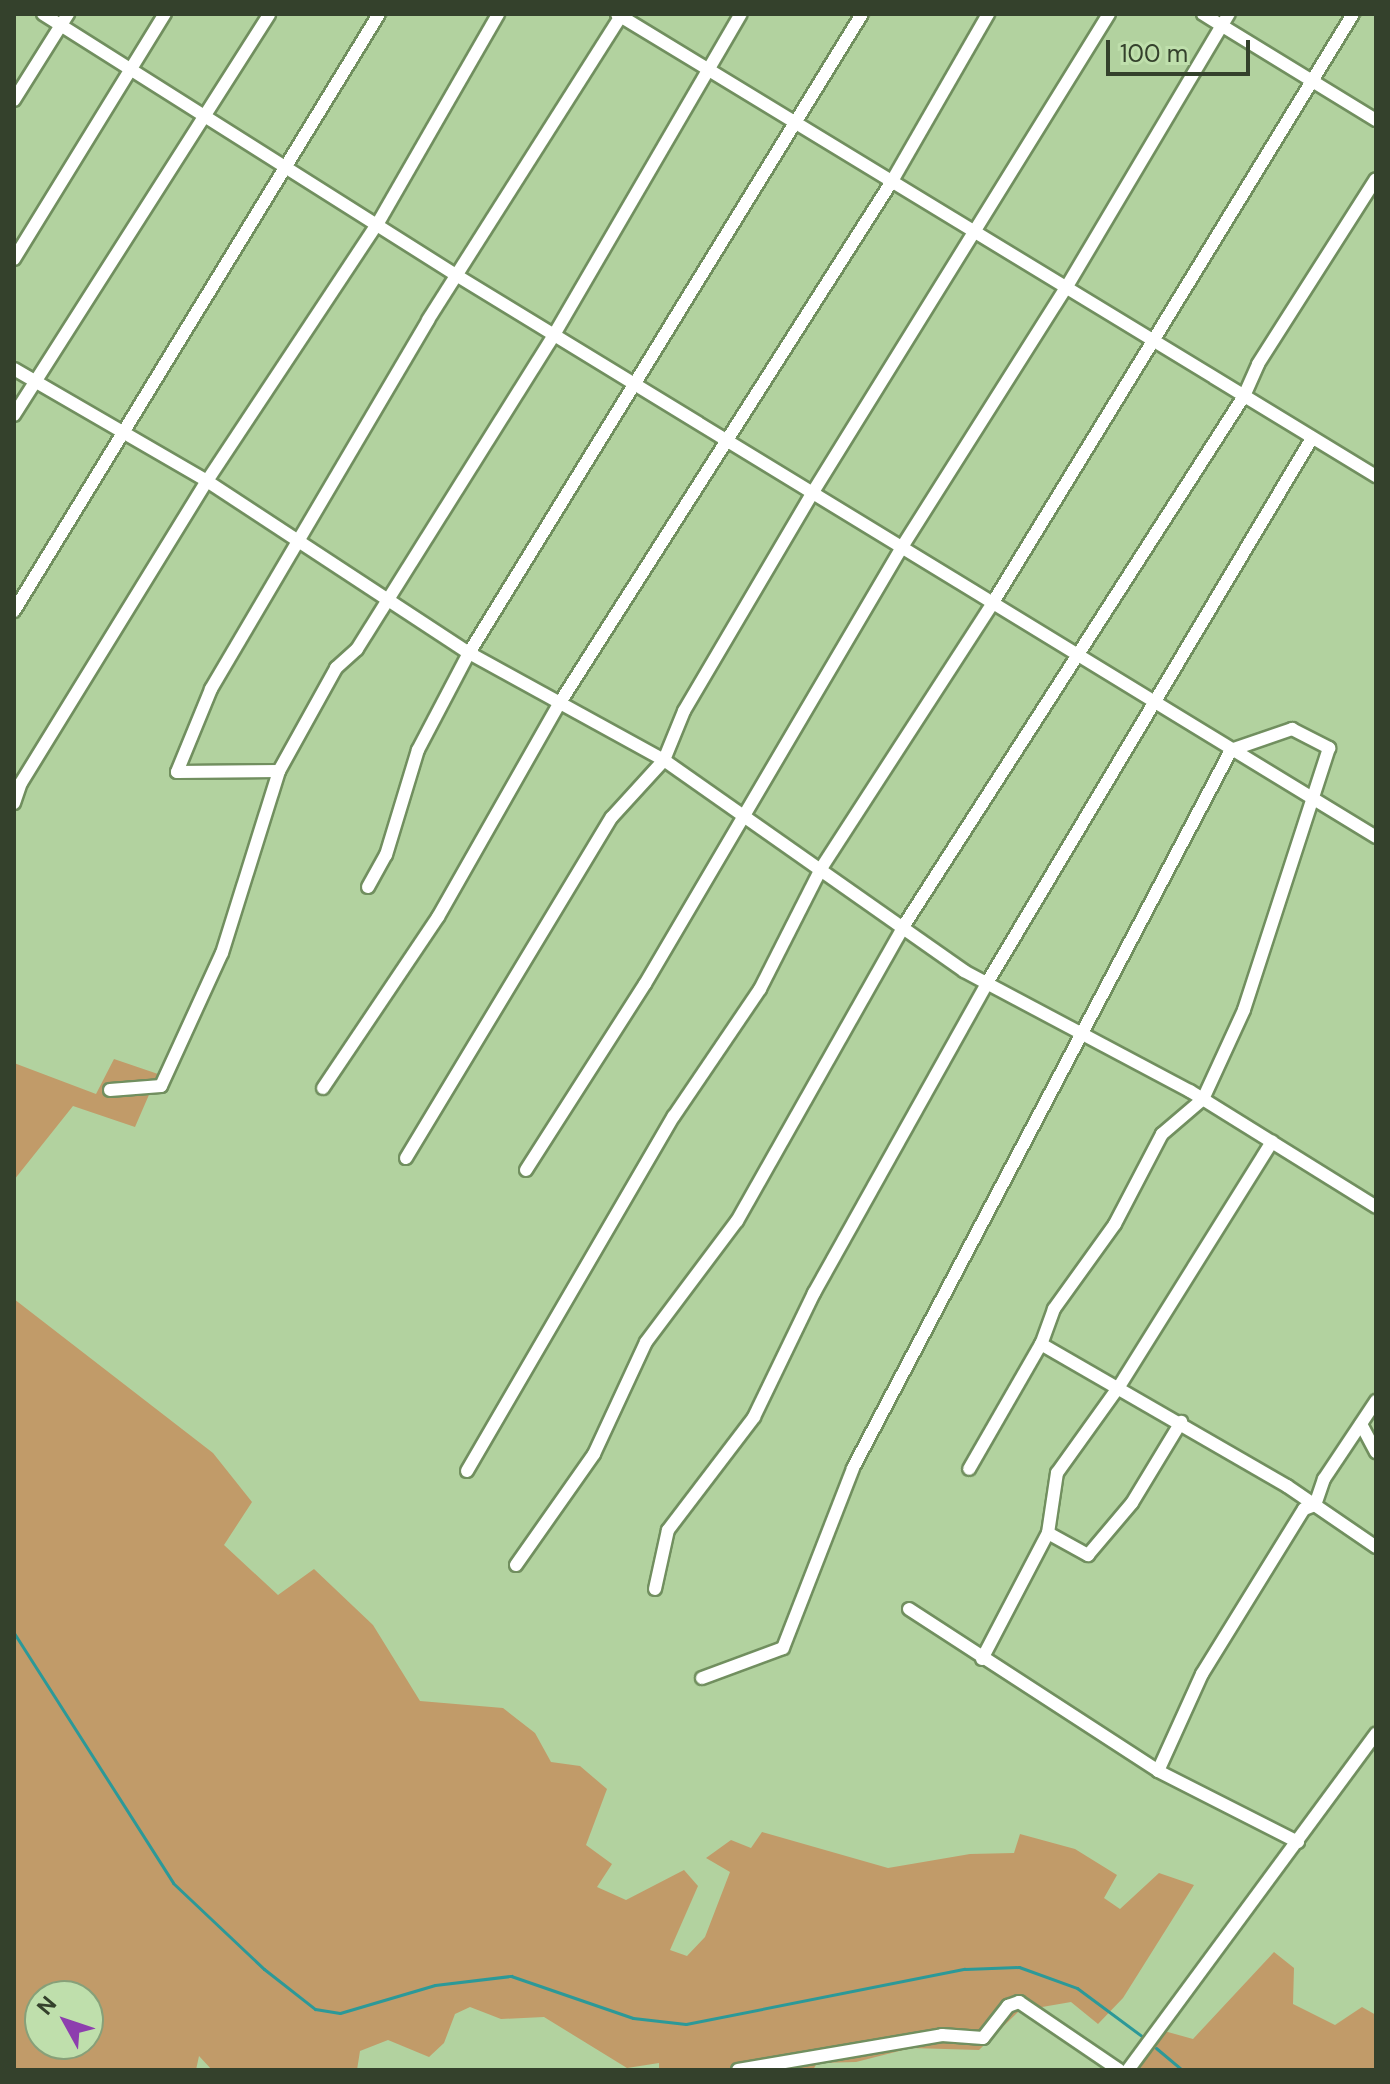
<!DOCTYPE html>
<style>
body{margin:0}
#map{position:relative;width:1390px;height:2084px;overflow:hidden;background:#b2d29f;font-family:"DM Sans",sans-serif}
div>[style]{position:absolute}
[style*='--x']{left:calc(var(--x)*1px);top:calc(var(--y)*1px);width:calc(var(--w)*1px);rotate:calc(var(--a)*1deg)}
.green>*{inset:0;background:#c19b69}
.stream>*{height:3px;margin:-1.5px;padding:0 1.5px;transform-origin:1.5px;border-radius:1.5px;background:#2c9998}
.roads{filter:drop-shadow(2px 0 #718f5f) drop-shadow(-2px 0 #718f5f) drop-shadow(0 2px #718f5f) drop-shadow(0 -2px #718f5f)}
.minor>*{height:12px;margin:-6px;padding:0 6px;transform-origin:6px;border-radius:6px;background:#fff}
span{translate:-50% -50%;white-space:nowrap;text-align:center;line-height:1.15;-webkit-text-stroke:8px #bfdfac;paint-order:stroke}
.frame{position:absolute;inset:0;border:16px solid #34412c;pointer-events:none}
.north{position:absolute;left:24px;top:1980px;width:80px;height:80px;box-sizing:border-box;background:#bfdfac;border:2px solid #87a079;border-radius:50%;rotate:310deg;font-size:22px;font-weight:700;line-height:32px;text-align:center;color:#34412c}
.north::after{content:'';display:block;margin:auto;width:28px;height:36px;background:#8d3eae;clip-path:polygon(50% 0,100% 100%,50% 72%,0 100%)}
.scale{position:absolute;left:1106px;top:40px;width:144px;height:36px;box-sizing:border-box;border:4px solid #34412c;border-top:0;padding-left:10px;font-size:24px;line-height:28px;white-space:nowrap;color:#34412c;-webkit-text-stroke:6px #bfdfac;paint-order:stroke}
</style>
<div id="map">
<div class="green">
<div style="clip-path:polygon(114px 1059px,158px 1074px,135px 1127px,73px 1106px,14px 1180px,14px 1063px,96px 1094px)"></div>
<div style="clip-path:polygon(evenodd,14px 1299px,213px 1453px,252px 1502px,224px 1545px,278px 1595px,314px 1569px,373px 1625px,420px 1701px,503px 1708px,535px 1733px,551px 1762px,580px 1766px,607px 1789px,586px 1845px,612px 1864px,597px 1887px,626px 1900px,684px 1870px,698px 1886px,670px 1950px,687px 1956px,705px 1937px,730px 1872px,706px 1858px,731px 1840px,751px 1848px,762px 1832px,888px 1868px,970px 1854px,1014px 1853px,1020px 1834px,1075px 1849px,1117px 1875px,1104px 1898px,1120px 1909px,1159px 1873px,1194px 1885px,1123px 1998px,1098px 2024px,1071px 2002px,1019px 2011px,979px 2050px,911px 2048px,856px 2062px,817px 2063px,813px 2070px,659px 2070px,659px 2063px,627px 2068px,544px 2017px,501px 2019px,470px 2007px,455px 2014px,444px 2043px,429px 2057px,388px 2040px,360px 2051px,357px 2070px,212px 2070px,199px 2056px,196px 2070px,14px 2070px,14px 1299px,40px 1996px,88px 1996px,88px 2044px,40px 2044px,40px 1996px)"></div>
<div style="clip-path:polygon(1274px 1952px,1294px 1968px,1293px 2004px,1335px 2025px,1362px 2007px,1376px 2015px,1376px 2070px,1123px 2070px,1157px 2029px,1193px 2039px)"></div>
</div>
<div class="stream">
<div style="--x:14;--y:1633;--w:296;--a:57.5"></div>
<div style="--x:173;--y:1883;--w:125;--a:43.4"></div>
<div style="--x:264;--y:1969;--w:65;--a:38.1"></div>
<div style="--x:315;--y:2009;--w:25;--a:9"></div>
<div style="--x:340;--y:2013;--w:99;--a:-16.4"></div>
<div style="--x:435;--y:1985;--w:77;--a:-6.8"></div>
<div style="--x:511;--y:1976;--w:129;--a:19"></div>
<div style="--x:633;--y:2018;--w:53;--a:6.5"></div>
<div style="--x:686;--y:2024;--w:284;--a:-11.2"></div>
<div style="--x:965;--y:1969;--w:54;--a:-2.1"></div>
<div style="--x:1019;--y:1967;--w:62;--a:19.9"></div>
<div style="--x:1077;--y:1988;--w:82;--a:36.6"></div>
<div style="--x:1156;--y:2048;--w:34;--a:40"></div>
</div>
<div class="roads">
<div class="minor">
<div style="--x:43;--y:14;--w:489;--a:32.3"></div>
<div style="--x:456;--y:275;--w:1078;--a:31.42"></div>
<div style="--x:617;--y:14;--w:889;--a:31.33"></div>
<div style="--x:1203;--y:14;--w:203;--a:31.5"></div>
<div style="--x:14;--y:100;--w:102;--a:-57.9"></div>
<div style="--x:14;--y:259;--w:288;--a:-58.4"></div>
<div style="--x:14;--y:369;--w:223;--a:30.1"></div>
<div style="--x:207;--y:481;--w:313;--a:33.3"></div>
<div style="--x:469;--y:653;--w:222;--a:28.8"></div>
<div style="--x:664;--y:760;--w:367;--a:35.1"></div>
<div style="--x:964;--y:971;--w:256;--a:28"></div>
<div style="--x:1190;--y:1091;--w:219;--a:31.9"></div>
<div style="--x:14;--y:415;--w:475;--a:-57.5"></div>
<div style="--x:14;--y:611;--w:700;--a:-58.56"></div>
<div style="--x:279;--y:771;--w:102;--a:179.4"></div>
<div style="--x:177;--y:772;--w:90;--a:-67.7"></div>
<div style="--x:211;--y:689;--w:428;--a:-59.5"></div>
<div style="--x:428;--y:320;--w:362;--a:-57.6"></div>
<div style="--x:14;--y:803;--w:21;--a:-71"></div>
<div style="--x:21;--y:783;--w:355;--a:-58.4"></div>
<div style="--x:207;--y:481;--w:310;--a:-56.5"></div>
<div style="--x:378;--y:223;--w:241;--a:-60.1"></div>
<div style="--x:368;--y:887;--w:37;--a:-61"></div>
<div style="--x:386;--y:855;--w:110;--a:-73.1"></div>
<div style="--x:418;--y:750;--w:110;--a:-62.3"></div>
<div style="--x:469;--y:653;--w:750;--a:-58.41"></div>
<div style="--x:323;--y:1088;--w:206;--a:-56.1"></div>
<div style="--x:438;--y:917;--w:245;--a:-60.4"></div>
<div style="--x:559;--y:704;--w:620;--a:-57.51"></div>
<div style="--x:892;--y:181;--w:193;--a:-60.1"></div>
<div style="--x:110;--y:1090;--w:51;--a:-4.5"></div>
<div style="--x:161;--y:1086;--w:146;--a:-65.4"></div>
<div style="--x:222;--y:953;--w:191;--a:-72.6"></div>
<div style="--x:279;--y:771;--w:118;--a:-61"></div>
<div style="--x:336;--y:668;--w:28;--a:-42"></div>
<div style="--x:357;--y:649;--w:373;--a:-57.9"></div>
<div style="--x:555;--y:333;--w:369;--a:-59.8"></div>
<div style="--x:406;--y:1158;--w:398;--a:-58.9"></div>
<div style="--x:612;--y:817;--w:77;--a:-47.6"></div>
<div style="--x:664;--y:760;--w:53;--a:-67.8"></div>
<div style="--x:684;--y:711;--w:254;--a:-59.5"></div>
<div style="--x:813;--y:492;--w:562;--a:-58.23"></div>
<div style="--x:526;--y:1170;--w:221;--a:-57.4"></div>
<div style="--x:645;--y:984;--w:507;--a:-59.54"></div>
<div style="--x:902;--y:547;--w:307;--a:-57.7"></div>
<div style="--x:1066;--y:288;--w:319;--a:-59.3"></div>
<div style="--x:1041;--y:1344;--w:284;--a:30"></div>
<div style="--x:1287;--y:1486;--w:108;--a:34.4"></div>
<div style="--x:1361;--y:1424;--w:32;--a:62"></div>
<div style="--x:467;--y:1471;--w:411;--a:-59.8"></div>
<div style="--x:674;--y:1116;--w:153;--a:-55.9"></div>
<div style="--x:760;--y:989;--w:137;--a:-63.1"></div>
<div style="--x:822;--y:867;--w:313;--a:-57.1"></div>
<div style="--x:992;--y:604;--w:692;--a:-58.54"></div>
<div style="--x:1048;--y:1533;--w:46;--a:28.8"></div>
<div style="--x:1088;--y:1555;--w:68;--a:-49.8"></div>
<div style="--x:1132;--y:1503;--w:95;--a:-58.8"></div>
<div style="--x:516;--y:1565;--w:136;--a:-54.9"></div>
<div style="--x:594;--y:1454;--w:123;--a:-65.1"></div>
<div style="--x:646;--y:1342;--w:151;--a:-53.1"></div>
<div style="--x:737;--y:1221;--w:338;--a:-60.5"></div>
<div style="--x:903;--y:927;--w:631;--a:-57.29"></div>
<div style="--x:1244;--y:396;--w:35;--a:-66"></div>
<div style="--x:1258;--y:364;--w:219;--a:-57.5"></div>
<div style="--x:655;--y:1589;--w:60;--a:-77.6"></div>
<div style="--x:668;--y:1530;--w:142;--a:-52.7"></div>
<div style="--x:754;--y:1417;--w:138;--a:-64.2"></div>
<div style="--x:814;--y:1293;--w:355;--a:-60.8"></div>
<div style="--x:987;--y:983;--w:635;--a:-59.19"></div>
<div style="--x:909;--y:1609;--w:297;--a:33"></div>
<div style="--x:1158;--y:1771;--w:157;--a:26.9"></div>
<div style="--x:982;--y:1659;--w:142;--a:-62.4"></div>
<div style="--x:1048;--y:1533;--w:61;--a:-81.5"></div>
<div style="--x:1057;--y:1473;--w:108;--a:-54.4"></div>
<div style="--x:1120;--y:1385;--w:287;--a:-58"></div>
<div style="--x:702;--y:1678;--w:86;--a:-20.3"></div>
<div style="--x:783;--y:1648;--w:193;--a:-68.7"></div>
<div style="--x:853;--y:1468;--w:811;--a:-62.23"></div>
<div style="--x:1231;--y:750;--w:65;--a:-19"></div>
<div style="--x:1292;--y:729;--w:42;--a:27.2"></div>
<div style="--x:1329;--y:748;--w:275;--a:108"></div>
<div style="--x:1244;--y:1010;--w:98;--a:114.7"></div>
<div style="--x:1203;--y:1099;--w:54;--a:139.5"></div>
<div style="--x:1162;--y:1134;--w:102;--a:117.6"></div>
<div style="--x:1115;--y:1224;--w:105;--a:125.7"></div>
<div style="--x:1054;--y:1309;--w:37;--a:110"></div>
<div style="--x:1041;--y:1344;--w:144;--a:119.9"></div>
<div style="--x:1158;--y:1771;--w:107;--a:-65.6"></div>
<div style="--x:1202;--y:1674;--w:194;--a:-58.3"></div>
<div style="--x:1304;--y:1509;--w:12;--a:-20"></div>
<div style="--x:1315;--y:1505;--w:28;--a:-71"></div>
<div style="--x:1324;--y:1479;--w:94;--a:-56.3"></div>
<div style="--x:738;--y:2070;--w:207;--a:-9.7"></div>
<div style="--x:942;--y:2035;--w:41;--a:4.2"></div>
<div style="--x:983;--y:2038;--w:41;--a:-52"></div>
<div style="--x:1008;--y:2006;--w:12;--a:-20"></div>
<div style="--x:1019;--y:2002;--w:121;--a:34.2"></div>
<div style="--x:1128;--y:2070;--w:418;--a:-53.6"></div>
</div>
</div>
<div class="frame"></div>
<div class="north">N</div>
<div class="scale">100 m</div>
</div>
